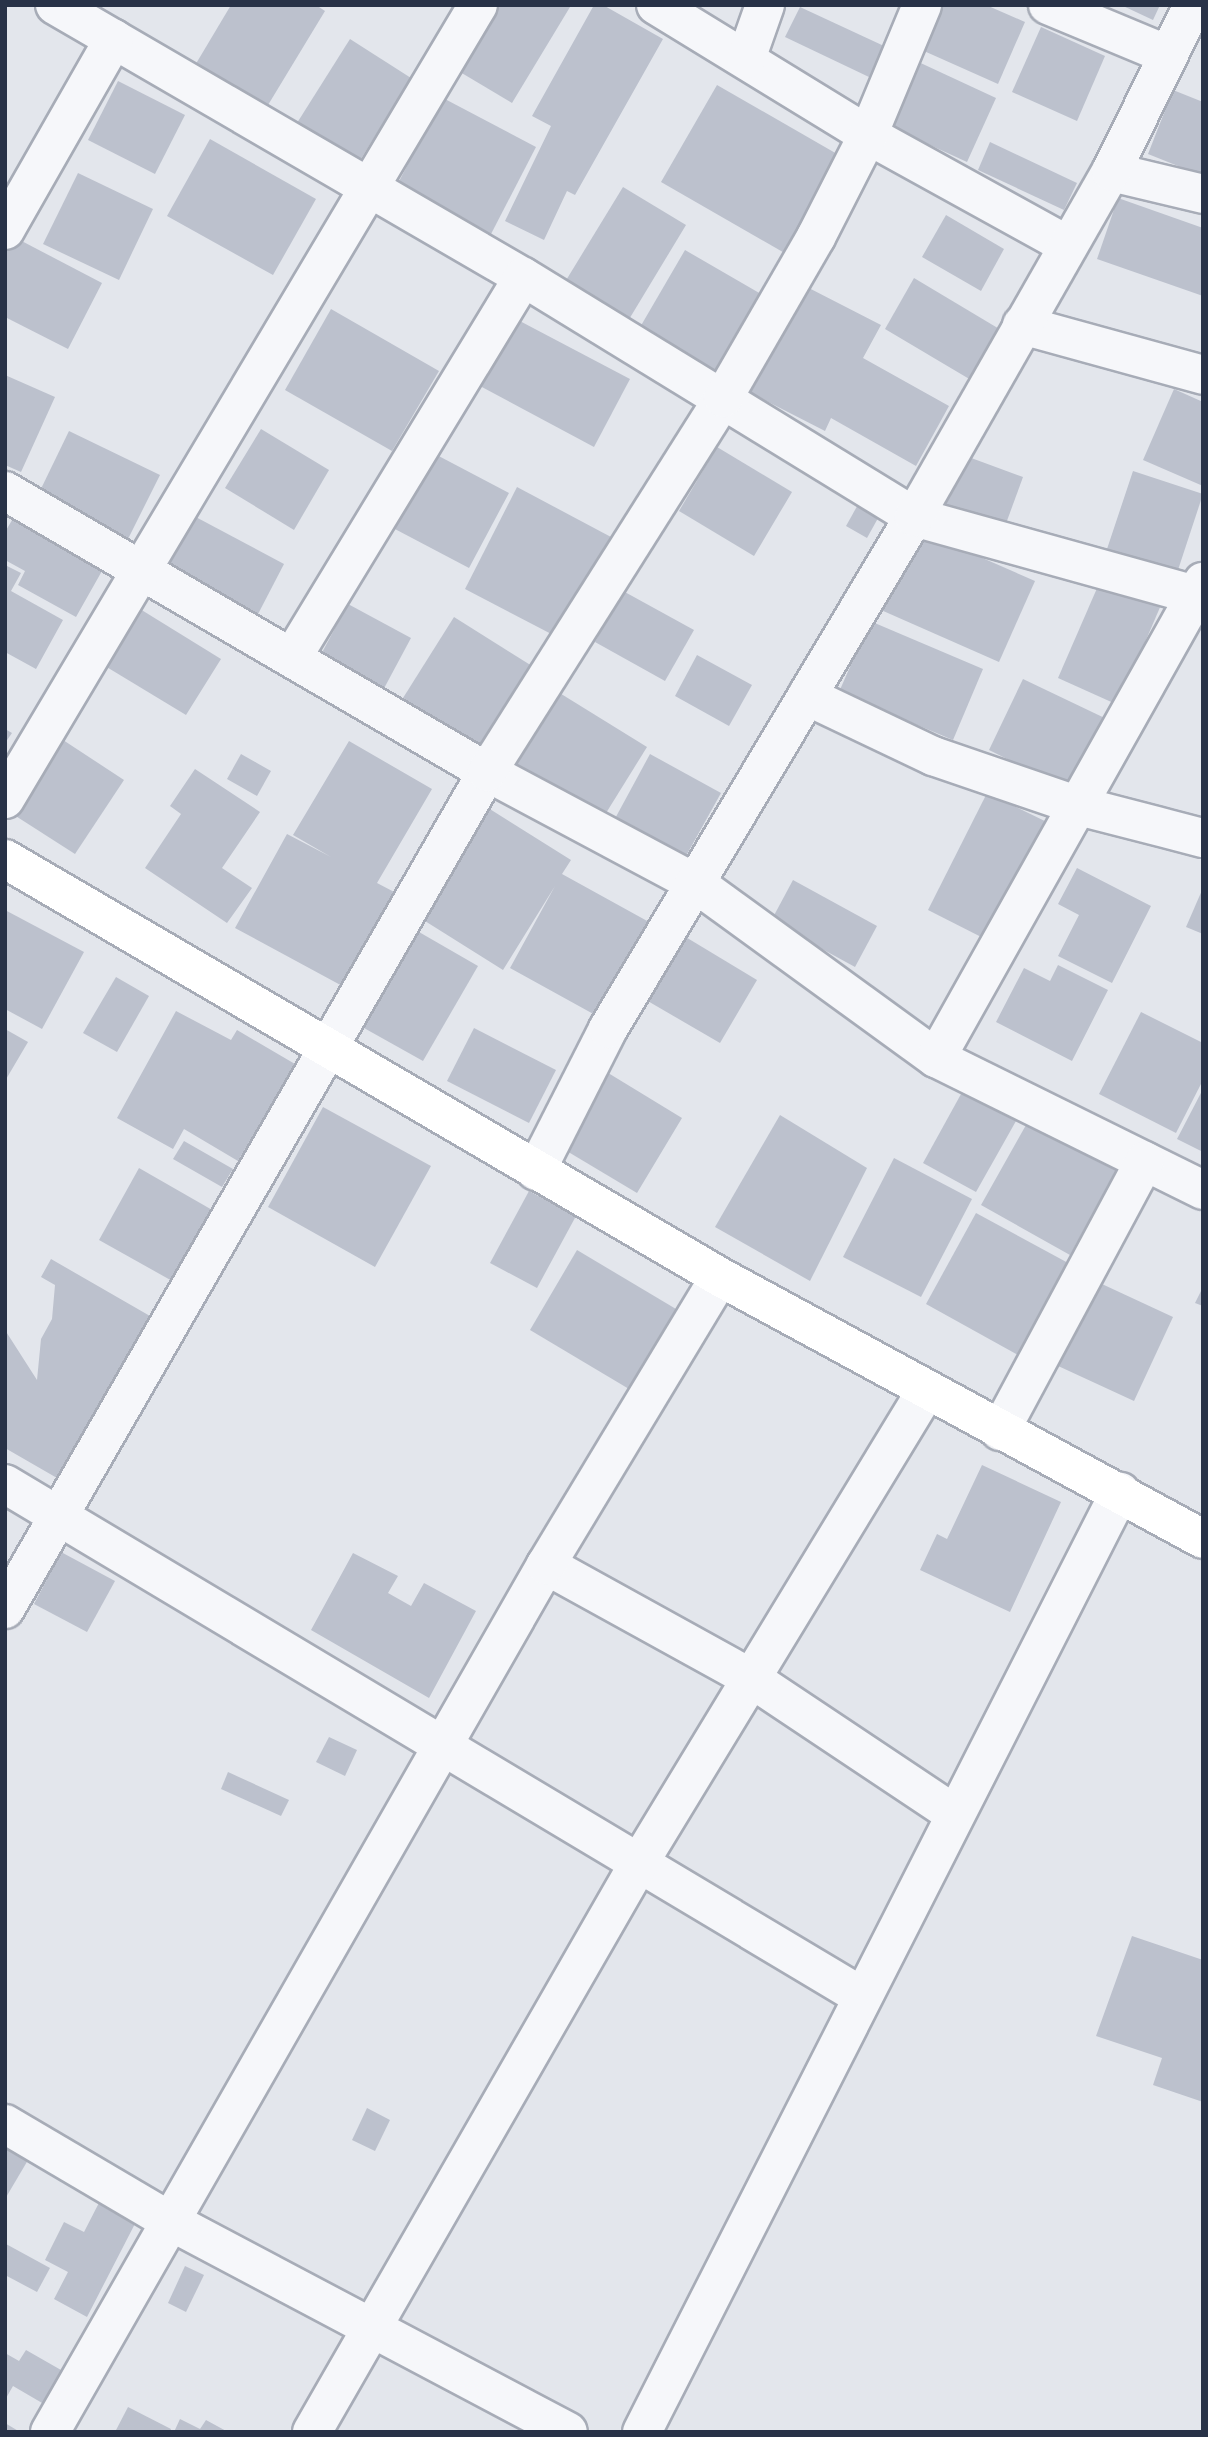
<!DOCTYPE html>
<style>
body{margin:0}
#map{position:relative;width:1208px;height:2437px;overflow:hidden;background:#e3e6ec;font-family:Quicksand,sans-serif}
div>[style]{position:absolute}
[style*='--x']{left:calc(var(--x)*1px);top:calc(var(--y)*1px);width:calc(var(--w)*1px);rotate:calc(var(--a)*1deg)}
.building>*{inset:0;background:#bcc1cd}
.roads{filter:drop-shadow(2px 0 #a7acb7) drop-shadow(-2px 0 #a7acb7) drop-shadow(0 2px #a7acb7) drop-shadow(0 -2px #a7acb7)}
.street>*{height:38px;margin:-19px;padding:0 19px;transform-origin:19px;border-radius:19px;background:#f6f7fa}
.secondary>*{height:38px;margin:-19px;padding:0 19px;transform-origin:19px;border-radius:19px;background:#fff}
span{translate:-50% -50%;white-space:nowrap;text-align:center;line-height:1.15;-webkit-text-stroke:5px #f3f5f9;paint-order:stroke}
.frame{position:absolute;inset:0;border:7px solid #283247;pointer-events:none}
</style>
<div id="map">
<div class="building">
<div style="clip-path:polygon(231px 5px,316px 5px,325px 11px,265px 110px,194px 67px)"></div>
<div style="clip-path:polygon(493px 5px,570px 7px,512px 103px,455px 69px)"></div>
<div style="clip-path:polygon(594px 5px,603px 5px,663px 39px,575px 195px,567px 191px,544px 240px,505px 221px,551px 126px,532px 116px)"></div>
<div style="clip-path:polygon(933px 5px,986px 5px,1025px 22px,998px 84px,915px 47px)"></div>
<div style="clip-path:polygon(1121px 5px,1160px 5px,1153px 20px)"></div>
<div style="clip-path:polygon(800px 7px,884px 46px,869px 77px,785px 37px)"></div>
<div style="clip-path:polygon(1041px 27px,1105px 56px,1077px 121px,1012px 92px)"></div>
<div style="clip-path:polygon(350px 39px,411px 78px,359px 162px,297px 123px)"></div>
<div style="clip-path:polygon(912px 59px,996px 98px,967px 162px,882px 123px)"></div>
<div style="clip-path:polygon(118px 81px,185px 115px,155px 174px,88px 140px)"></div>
<div style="clip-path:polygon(717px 85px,844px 158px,788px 255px,661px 182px)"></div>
<div style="clip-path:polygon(1173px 90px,1203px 102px,1203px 176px,1148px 154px)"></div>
<div style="clip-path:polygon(443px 98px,536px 147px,490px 236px,396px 187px)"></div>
<div style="clip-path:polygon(210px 139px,316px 199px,273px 275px,167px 216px)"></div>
<div style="clip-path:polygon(990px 142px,1077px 183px,1064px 210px,978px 170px)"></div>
<div style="clip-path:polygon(78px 173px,153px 209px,119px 280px,43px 244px)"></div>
<div style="clip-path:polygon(623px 187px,686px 225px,628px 321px,565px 282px)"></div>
<div style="clip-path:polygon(1118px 198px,1203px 228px,1203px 296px,1097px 259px)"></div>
<div style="clip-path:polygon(946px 215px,1004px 249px,981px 291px,922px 257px)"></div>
<div style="clip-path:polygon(14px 237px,102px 283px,68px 349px,5px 317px,5px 253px)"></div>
<div style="clip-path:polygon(685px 250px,761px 294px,715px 373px,639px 329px)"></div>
<div style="clip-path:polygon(914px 278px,1001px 330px,971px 380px,885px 329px)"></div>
<div style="clip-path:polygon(803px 285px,881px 325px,863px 358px,949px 406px,916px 466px,831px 418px,825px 431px,747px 391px)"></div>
<div style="clip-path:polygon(331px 309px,439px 371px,392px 451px,285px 390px)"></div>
<div style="clip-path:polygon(516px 319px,630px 379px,594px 447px,480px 386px)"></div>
<div style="clip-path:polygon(5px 375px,55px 397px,21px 472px,5px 465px)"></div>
<div style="clip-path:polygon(1174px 389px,1203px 402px,1203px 486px,1143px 460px)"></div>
<div style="clip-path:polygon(261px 429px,329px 470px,294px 530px,225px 488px)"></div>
<div style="clip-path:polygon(69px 431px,160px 475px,127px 541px,37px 497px)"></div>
<div style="clip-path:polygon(717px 447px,792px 492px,754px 556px,679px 511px)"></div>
<div style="clip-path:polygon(955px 452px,1023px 477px,1004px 529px,936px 504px)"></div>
<div style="clip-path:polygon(433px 453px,509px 493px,469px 568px,393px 528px)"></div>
<div style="clip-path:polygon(1133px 471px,1203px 494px,1177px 573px,1107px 549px)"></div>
<div style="clip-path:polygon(517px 487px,611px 537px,559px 638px,465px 589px)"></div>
<div style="clip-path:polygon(860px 501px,882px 511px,867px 538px,846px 526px)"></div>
<div style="clip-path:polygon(21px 505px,111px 555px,76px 617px,18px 585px,25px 571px,5px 560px,5px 532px)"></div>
<div style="clip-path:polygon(192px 515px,284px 564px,257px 616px,165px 567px)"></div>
<div style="clip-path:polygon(916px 529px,1035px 581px,999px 662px,881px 610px)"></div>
<div style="clip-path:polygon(5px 565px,21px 573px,11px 591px,63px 620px,36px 669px,5px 652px)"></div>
<div style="clip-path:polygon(1101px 579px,1161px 605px,1118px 705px,1058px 678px)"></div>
<div style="clip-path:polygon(623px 591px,694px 630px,665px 681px,595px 642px)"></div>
<div style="clip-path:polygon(348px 604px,411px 638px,381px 694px,318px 660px)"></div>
<div style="clip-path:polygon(140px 609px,221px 659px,186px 715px,105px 666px)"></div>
<div style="clip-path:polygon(454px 617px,532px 666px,482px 747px,403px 698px)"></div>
<div style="clip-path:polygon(870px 621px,983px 669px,953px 740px,839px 692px)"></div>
<div style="clip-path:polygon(697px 655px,752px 685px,729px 726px,675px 696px)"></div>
<div style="clip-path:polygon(1023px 679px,1113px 722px,1078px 794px,989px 750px)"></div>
<div style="clip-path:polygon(558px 692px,647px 747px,598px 826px,509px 771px)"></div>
<div style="clip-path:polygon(5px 729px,12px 733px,5px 743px)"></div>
<div style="clip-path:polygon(60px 738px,124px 780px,75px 854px,11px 813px)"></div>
<div style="clip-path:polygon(349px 741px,432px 789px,377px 883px,398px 894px,346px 988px,235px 928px,287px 834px,331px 857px,293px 835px)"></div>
<div style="clip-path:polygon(241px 754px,271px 771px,257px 796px,227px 779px)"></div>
<div style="clip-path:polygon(650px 754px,721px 793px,681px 865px,611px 826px)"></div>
<div style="clip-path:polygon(195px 769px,260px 812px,222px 868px,252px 888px,227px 923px,145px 868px,181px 814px,170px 806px)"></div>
<div style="clip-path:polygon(987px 793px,1055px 826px,997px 945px,928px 910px)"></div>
<div style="clip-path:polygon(485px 806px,571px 860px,562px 874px,649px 922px,597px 1016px,510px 968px,555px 886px,503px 970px,417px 916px)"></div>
<div style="clip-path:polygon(1077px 868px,1151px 906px,1112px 983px,1058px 956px,1079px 915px,1058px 904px)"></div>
<div style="clip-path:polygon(793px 880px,877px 926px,855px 967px,771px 921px)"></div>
<div style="clip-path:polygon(1203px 888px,1203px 934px,1186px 927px)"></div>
<div style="clip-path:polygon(5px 910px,84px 952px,42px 1029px,5px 1009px)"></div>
<div style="clip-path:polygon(419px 932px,478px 966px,423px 1061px,364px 1028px)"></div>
<div style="clip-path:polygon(684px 936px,757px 980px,720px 1043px,646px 1000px)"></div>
<div style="clip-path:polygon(1058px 965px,1108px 990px,1072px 1061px,996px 1022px,1024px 968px,1050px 981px)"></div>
<div style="clip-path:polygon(116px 977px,149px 996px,117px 1052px,83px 1033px)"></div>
<div style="clip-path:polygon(176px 1011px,231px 1040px,237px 1030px,295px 1064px,238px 1161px,184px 1129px,173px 1149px,117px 1118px)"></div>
<div style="clip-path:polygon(1141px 1012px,1203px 1043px,1203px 1080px,1176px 1133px,1099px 1094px)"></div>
<div style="clip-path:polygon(474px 1028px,556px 1070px,529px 1123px,447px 1081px)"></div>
<div style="clip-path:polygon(5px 1029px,28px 1042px,5px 1081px)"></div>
<div style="clip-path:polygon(600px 1068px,682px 1118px,637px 1193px,555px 1144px)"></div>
<div style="clip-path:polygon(966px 1085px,1020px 1114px,976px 1192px,923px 1163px)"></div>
<div style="clip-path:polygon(1203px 1089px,1203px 1152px,1177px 1139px)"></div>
<div style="clip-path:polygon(323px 1107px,431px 1166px,375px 1267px,268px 1207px)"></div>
<div style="clip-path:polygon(780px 1115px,867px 1168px,810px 1281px,715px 1227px)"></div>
<div style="clip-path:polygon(1030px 1118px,1118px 1168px,1070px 1255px,981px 1205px)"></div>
<div style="clip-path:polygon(184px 1141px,233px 1169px,222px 1187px,173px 1159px)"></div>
<div style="clip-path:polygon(894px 1158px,972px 1199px,921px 1297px,843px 1257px)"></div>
<div style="clip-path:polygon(139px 1168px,214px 1211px,174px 1282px,99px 1240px)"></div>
<div style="clip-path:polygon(529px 1191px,576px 1216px,537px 1288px,490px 1263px)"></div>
<div style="clip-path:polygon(976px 1213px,1070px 1264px,1020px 1356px,926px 1304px)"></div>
<div style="clip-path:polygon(577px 1250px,676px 1309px,629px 1389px,530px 1330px)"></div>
<div style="clip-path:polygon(51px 1259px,150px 1316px,57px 1478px,5px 1448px,5px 1330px,37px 1380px,41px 1339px,52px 1319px,55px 1285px,41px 1277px)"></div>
<div style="clip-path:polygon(1089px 1278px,1173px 1317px,1134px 1401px,1056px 1365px)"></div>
<div style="clip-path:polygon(1203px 1287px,1203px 1306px,1195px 1303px)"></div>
<div style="clip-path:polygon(982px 1465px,1061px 1502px,1010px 1612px,920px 1570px,937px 1534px,947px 1539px)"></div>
<div style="clip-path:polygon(61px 1552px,115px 1581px,87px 1632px,34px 1604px)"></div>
<div style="clip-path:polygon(353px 1553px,398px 1576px,388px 1593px,411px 1606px,424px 1583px,476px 1611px,429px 1698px,311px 1630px)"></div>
<div style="clip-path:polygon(329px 1737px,357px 1750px,345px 1776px,316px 1762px)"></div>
<div style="clip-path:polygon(228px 1772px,289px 1800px,281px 1816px,221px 1789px)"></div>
<div style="clip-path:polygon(1132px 1936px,1203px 1960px,1203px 2102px,1153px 2085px,1162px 2058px,1096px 2036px)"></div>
<div style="clip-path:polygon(367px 2108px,390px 2120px,375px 2151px,352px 2140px)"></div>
<div style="clip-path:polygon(5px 2139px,31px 2155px,5px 2199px)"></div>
<div style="clip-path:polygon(103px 2195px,140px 2214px,87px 2317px,54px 2299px,68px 2272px,45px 2260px,64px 2222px,84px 2232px)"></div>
<div style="clip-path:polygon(6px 2244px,50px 2268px,37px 2292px,5px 2275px)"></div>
<div style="clip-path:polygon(185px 2266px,204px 2275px,186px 2312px,168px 2303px)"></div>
<div style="clip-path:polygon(26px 2350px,68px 2374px,49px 2407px,13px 2386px,5px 2400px,5px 2353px,19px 2361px)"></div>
<div style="clip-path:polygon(128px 2407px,171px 2429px,170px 2432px,115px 2432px)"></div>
<div style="clip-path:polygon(180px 2419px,200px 2429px,206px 2420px,228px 2432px,174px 2432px)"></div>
<div style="clip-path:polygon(5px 2423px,20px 2432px,5px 2432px)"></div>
</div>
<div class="roads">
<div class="street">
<div style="--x:55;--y:5;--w:541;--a:30.17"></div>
<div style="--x:523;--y:277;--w:459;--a:31.5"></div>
<div style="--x:914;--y:517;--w:300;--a:15.5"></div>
<div style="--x:656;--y:5;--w:249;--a:31.5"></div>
<div style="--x:868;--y:135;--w:227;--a:28.9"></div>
<div style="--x:1048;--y:5;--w:130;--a:22.6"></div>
<div style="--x:746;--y:59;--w:57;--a:-70.6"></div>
<div style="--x:1111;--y:172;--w:95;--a:13.4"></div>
<div style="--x:5;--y:230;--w:220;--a:-60.3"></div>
<div style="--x:1022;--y:325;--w:188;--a:15.4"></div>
<div style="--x:5;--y:491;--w:558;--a:30.24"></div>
<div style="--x:487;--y:772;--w:236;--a:28.1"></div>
<div style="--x:695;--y:883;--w:298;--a:36"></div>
<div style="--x:936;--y:1058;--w:298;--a:26.3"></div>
<div style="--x:293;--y:656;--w:443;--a:-58.7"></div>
<div style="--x:807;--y:696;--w:140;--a:25.5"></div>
<div style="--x:933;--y:756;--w:154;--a:18.9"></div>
<div style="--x:1079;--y:806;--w:128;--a:14.5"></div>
<div style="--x:5;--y:799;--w:924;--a:-59.22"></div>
<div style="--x:936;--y:1058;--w:546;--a:-60.71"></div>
<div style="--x:536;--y:1171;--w:159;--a:-63.1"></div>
<div style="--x:608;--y:1029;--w:596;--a:-59.14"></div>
<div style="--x:914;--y:517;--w:397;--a:-60.3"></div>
<div style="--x:1111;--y:172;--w:186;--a:-63.8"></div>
<div style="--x:1000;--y:1431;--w:306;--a:-61.8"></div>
<div style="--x:5;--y:1484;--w:997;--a:30.88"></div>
<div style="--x:546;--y:1565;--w:232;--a:28.9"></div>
<div style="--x:749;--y:1677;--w:245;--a:33.7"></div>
<div style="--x:5;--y:1609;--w:966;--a:-60.06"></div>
<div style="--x:487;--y:772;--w:442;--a:-57.7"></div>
<div style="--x:723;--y:398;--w:186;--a:-60"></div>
<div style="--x:816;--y:237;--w:114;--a:-63"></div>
<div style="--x:868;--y:135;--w:141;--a:-67.4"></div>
<div style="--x:5;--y:2124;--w:191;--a:30.5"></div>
<div style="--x:170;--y:2221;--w:450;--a:27.9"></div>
<div style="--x:50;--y:2432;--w:999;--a:-60.23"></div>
<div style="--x:546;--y:1565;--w:336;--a:-58.9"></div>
<div style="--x:312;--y:2432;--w:656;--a:-60.11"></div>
<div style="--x:639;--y:1863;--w:552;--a:-58.7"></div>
<div style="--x:642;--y:2432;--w:1055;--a:-63.05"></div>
</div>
<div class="secondary">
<div style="--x:5;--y:859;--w:828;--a:30.31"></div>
<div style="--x:720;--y:1277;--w:549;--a:28.48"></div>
</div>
</div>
<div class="frame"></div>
</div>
